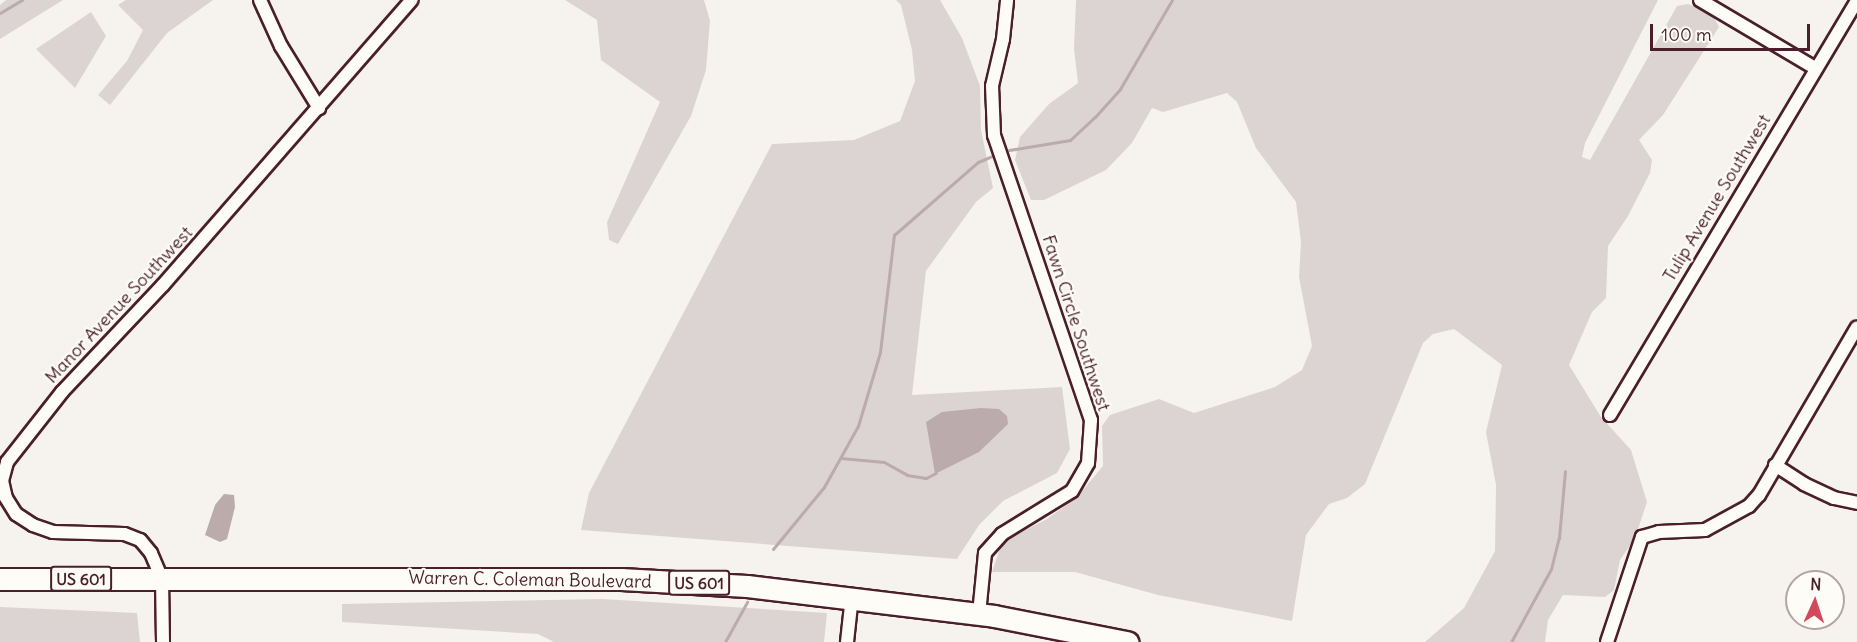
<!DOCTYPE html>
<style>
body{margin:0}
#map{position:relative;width:1857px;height:642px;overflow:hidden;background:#f6f3ef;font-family:Delius,sans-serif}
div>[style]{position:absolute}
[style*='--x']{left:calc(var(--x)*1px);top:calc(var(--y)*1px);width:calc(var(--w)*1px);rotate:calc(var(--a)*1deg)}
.green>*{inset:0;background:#dcd4d2}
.water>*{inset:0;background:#bbabac}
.stream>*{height:3px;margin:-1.5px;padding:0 1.5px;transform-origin:1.5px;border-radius:1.5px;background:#bbabac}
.roads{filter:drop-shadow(2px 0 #4a1f2b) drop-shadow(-2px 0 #4a1f2b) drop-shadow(0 2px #4a1f2b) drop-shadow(0 -2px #4a1f2b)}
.minor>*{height:12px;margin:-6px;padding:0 6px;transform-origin:6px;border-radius:6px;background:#fdfcf7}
.trunk>*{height:21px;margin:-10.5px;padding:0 10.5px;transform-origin:10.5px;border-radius:10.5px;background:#fdfcf7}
span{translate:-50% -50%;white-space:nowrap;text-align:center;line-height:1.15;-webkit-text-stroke:4.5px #fdfcf7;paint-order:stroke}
.shield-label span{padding:2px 4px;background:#fdfcf7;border:2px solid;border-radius:4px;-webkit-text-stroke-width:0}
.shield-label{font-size:16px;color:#4a1f2b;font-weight:700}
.street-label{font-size:18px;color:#4a1f2b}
.north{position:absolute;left:1785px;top:570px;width:60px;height:60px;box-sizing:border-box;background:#fdfcf7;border:2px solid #b5a4a5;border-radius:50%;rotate:3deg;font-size:16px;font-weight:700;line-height:24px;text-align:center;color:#4a1f2b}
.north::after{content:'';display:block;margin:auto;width:21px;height:27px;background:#d1495b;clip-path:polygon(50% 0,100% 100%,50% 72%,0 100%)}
.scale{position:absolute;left:1650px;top:24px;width:160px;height:27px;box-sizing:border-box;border:3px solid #4a1f2b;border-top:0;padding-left:8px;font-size:18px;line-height:21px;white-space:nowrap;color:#4a1f2b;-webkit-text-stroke:4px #fdfcf7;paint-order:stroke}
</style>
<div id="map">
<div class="green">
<div style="clip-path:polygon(6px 0,63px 0,0 39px,0 5px)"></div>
<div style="clip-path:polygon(126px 0,213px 0,167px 33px,110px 105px,98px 95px,127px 61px,143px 30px,118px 5px)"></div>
<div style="clip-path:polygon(565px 0,704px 0,710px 21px,706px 70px,691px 116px,618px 244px,609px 240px,607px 222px,660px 102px,601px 60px,597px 20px)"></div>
<div style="clip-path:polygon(896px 0,940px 0,962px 38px,980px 86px,981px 130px,993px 188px,976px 202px,926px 271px,912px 395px,1062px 387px,1070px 449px,1057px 473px,1003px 501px,979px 525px,957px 559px,581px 530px,589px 493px,772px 144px,854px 140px,900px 121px,915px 81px,912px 50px,901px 5px)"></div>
<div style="clip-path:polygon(1076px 0,1658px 0,1585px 143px,1582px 157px,1590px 160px,1677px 6px,1688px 4px,1712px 14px,1719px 27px,1663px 115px,1639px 140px,1652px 160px,1650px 173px,1628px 216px,1608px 246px,1606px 298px,1592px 312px,1569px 365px,1601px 417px,1631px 450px,1647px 502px,1635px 538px,1620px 560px,1614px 590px,1605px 597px,1563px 595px,1548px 620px,1545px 642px,1425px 642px,1464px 608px,1495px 551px,1496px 485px,1486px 432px,1502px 365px,1454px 329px,1433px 334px,1423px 343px,1365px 484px,1347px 498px,1329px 504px,1306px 535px,1292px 621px,1158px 595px,1075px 572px,992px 572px,1002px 542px,1047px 519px,1076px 498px,1103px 466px,1102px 426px,1110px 415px,1159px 399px,1194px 413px,1275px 387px,1302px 370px,1312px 346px,1299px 277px,1301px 242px,1296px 202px,1256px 148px,1237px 102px,1227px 93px,1163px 112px,1152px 108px,1132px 143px,1106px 170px,1044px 200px,1031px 200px,1015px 160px,1020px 137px,1049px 104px,1078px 83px,1074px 49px)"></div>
<div style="clip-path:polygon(91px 12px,106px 36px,75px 88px,36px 49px)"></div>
<div style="clip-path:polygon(603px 599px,827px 613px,824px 642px,554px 642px,538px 634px,342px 622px,342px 604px)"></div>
<div style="clip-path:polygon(0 607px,137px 613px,140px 642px,0 642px)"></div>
</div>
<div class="water">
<div style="clip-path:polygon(981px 408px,999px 409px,1007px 416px,1008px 424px,979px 452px,935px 474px,926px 422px,942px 412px)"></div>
<div style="clip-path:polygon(224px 494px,234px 495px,235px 507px,227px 539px,220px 542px,205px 535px,215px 505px)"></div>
</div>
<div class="stream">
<div style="--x:0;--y:13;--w:26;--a:-31"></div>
<div style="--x:1009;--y:150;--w:62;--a:-9.3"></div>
<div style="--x:1070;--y:140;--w:34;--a:-43"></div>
<div style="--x:1095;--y:117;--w:38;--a:-48"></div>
<div style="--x:1120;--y:89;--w:103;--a:-59.7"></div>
<div style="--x:841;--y:458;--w:43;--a:5.3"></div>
<div style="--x:884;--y:462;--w:26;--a:29"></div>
<div style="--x:907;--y:475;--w:19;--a:9"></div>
<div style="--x:926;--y:478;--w:11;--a:-27"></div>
<div style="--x:773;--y:549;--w:80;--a:-50.6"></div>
<div style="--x:824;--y:487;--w:70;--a:-60.9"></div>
<div style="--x:858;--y:426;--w:77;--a:-73.4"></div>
<div style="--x:880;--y:352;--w:118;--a:-83.2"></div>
<div style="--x:894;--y:235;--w:111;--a:-41"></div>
<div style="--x:978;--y:162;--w:15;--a:-23"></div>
<div style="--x:725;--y:642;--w:46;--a:-61.2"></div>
<div style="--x:1511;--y:642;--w:83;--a:-61.3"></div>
<div style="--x:1551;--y:569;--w:32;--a:-76"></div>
<div style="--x:1559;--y:538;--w:67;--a:-84.9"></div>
</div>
<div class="roads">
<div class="minor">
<div style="--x:260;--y:0;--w:51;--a:65.5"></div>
<div style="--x:281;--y:46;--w:73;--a:58.5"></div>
<div style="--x:1700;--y:0;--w:134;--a:30.6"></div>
<div style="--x:1610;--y:415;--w:482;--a:-59.2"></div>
<div style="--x:1775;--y:465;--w:35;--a:33"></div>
<div style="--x:1804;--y:484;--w:33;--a:25"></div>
<div style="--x:1834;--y:498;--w:24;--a:12"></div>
<div style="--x:979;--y:614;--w:61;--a:-84.4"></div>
<div style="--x:985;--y:553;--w:25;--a:-48"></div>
<div style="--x:1002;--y:534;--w:82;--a:-31.6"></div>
<div style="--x:1072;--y:491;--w:32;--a:-60"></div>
<div style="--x:1088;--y:463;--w:43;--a:-86"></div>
<div style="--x:1091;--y:420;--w:301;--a:-108.8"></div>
<div style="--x:994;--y:135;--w:49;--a:-92.3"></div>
<div style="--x:992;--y:86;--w:48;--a:-76.8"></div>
<div style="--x:1003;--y:39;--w:39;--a:-84"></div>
<div style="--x:163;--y:642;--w:63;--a:-90.9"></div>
<div style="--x:162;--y:579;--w:28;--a:-113"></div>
<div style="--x:151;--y:553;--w:17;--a:-130"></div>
<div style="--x:140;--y:540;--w:17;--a:-159"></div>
<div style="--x:124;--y:534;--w:71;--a:-178.4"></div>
<div style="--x:53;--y:532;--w:21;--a:-161"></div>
<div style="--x:33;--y:525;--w:20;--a:-147"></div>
<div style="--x:16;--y:514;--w:19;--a:-122"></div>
<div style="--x:6;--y:498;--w:17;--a:-103"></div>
<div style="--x:2;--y:481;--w:20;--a:-75"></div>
<div style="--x:7;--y:462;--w:89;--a:-51.8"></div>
<div style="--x:62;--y:392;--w:147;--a:-46.7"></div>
<div style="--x:163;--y:285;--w:378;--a:-48.9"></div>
<div style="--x:847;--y:642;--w:46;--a:-83.8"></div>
<div style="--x:1607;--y:642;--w:111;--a:-71.6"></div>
<div style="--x:1642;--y:537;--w:18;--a:-16"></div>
<div style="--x:1659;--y:532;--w:46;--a:-2.5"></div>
<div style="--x:1705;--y:530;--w:50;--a:-28.6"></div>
<div style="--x:1749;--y:506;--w:15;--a:-48"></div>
<div style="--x:1759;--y:495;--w:194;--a:-59.7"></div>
</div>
<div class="trunk">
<div style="--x:0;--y:579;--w:621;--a:0"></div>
<div style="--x:621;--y:579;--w:126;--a:3.2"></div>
<div style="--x:747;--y:586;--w:249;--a:6.9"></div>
<div style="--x:994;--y:616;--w:136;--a:11.1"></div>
</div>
</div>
<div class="shield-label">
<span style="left:81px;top:579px">US 601</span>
<span style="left:699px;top:583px">US 601</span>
</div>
<div class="street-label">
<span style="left:1717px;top:198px;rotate:-59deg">Tulip Avenue Southwest</span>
<span style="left:119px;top:305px;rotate:-47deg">Manor Avenue Southwest</span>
<span style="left:1076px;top:323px;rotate:72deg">Fawn Circle Southwest</span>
<span style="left:530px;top:580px;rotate:1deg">Warren C. Coleman Boulevard</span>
</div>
<div class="north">N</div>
<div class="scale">100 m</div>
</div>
